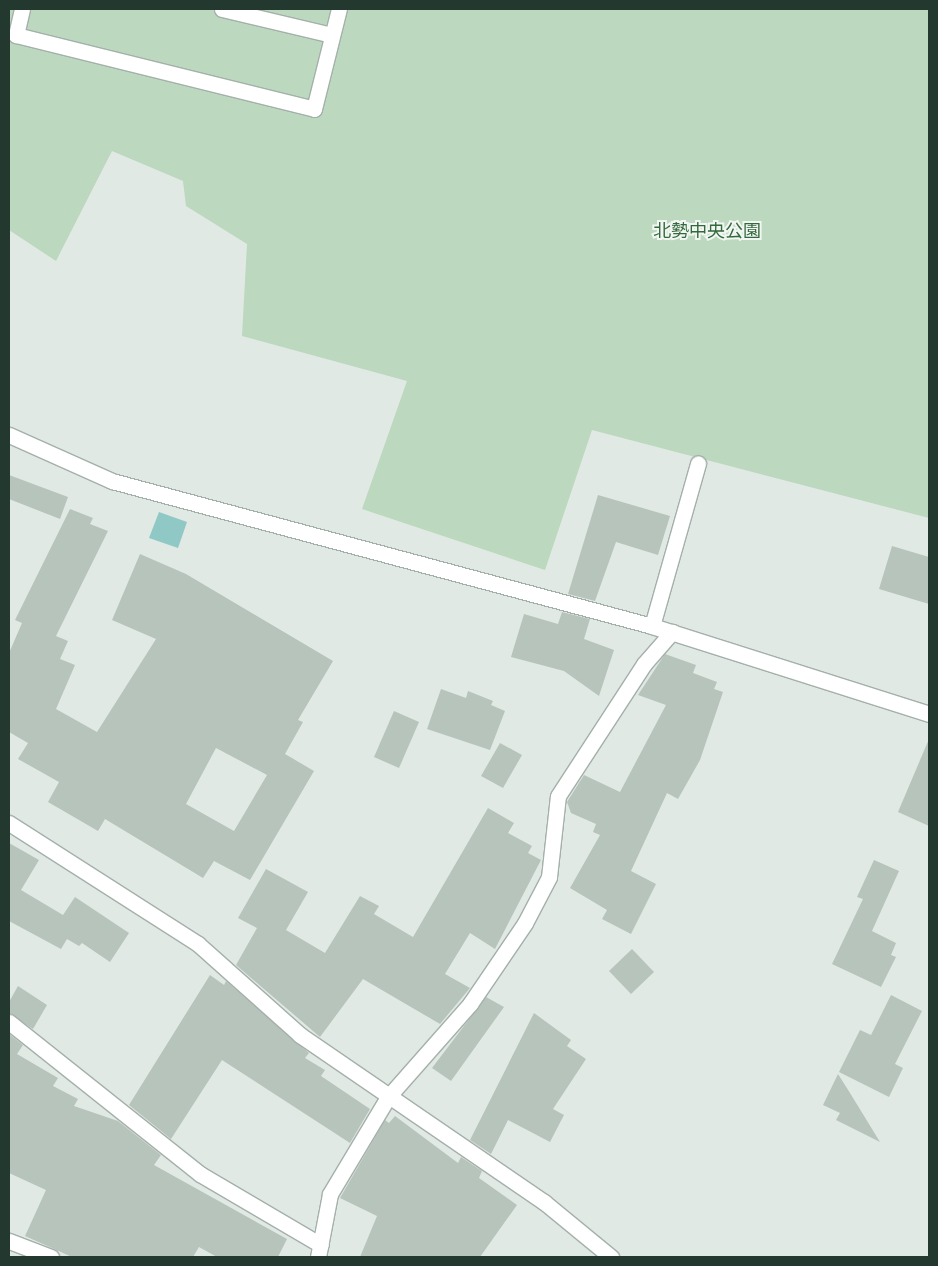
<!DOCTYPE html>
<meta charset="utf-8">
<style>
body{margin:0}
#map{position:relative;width:938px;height:1266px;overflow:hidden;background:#e1e9e4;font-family:"Work Sans","Noto Sans JP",sans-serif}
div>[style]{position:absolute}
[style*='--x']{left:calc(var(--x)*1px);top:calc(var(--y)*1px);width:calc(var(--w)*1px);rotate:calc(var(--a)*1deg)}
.green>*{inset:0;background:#bcd8be}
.water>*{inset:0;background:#8fc8c4}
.building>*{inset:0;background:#b6c4bc}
.roads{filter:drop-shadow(1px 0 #a4b0aa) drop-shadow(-1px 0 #a4b0aa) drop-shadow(0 1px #a4b0aa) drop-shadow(0 -1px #a4b0aa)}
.lane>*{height:15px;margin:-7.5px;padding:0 7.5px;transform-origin:7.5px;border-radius:7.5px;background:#fff}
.street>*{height:15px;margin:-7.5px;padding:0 7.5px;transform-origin:7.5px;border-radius:7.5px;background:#fff}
span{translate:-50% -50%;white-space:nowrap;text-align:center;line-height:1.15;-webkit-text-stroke:4px #f1f6f2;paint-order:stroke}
.park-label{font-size:18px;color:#33693c}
.frame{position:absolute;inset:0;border:10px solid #23382e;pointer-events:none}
</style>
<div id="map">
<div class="green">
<div style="clip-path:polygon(9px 9px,929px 9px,929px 518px,592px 430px,545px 570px,362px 509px,407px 381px,242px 336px,247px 244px,186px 206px,183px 181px,112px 151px,56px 261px,9px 230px)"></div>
</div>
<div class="water">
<div style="clip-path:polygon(159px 512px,187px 522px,178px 548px,149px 538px)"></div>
</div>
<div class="building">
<div style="clip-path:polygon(9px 475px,68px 497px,60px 519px,9px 499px)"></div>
<div style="clip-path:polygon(598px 495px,670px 516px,658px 555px,616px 542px,595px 601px,568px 594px)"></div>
<div style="clip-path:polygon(evenodd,70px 509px,93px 518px,90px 524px,108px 531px,56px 636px,68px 641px,60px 659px,75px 665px,56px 709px,97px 732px,156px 639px,112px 620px,140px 554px,186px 574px,333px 661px,298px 720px,303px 722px,285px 754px,314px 771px,250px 880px,214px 861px,203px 878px,105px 819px,98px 831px,48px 802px,59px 782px,18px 759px,28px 743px,9px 732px,9px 653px,22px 623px,15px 620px,70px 509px,216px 748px,267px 775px,234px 831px,186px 804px,216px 748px)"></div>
<div style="clip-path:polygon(892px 546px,929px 557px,929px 604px,879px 589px)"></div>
<div style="clip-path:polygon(562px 612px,590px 619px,584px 639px,614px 650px,599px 696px,564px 671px,511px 657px,524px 614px,558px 624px)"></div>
<div style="clip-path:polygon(665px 654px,696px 665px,693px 673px,717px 682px,714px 689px,723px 692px,700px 760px,678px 799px,667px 793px,631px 871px,656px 884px,631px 934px,602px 919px,607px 910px,570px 888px,600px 835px,593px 832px,596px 824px,571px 813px,567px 802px,584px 775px,620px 792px,666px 705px,638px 695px)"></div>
<div style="clip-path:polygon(441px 689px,466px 698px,468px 691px,493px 701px,491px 705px,505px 711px,490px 750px,427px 729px)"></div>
<div style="clip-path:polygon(394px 711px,419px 722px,399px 768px,374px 757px)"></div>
<div style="clip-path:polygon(929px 739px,929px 826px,898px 812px)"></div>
<div style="clip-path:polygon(500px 743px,522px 755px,503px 788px,481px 776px)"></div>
<div style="clip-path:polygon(488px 808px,514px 823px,508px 833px,532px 846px,528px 853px,541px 860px,495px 949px,470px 933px,445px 974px,470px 988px,440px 1024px,363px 979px,320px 1037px,236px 965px,257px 928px,238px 918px,266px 869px,308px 892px,286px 930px,325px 953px,360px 896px,379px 906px,374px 914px,413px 937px)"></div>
<div style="clip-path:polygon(9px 843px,39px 860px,21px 890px,63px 915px,75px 897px,129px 933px,110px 962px,82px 943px,79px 946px,67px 939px,61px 949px,9px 921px)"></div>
<div style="clip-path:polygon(874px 860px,899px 871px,872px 931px,896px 943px,891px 955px,896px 957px,881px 987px,832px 964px,863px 899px,857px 897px)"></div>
<div style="clip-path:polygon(632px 949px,654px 972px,631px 994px,609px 971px)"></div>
<div style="clip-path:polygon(210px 975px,224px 985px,226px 981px,309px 1053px,305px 1058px,325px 1070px,321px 1076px,370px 1109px,350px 1143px,222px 1060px,171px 1139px,129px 1105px)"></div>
<div style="clip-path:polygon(18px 986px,47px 1005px,33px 1029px,9px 1013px,9px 1002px)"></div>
<div style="clip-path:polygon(891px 995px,922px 1011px,895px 1064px,903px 1068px,889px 1097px,839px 1072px,860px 1030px,871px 1035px)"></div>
<div style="clip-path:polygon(486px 997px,504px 1007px,451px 1081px,432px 1068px)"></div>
<div style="clip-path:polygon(534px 1013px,571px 1040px,567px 1046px,586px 1059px,553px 1109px,564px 1115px,550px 1142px,508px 1120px,491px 1154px,470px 1140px)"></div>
<div style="clip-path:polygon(9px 1034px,23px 1045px,17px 1054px,58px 1078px,53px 1086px,78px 1099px,74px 1106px,118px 1121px,161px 1155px,154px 1165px,287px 1239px,278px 1257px,217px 1257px,199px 1247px,193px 1257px,72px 1257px,25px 1236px,46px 1190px,9px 1173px)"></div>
<div style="clip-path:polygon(838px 1074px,850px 1093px,880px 1142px,836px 1120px,840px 1113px,823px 1105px)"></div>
<div style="clip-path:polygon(395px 1116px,458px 1163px,461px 1157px,482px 1171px,479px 1178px,517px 1205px,480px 1257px,360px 1257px,377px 1216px,340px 1198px,385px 1120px,389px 1123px)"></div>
</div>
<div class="roads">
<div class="lane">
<div style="--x:22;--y:9;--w:27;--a:103"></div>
<div style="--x:16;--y:35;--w:307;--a:13.9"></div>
<div style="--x:314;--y:109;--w:103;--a:-76"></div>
<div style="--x:222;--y:9;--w:113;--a:13.3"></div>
</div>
<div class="street">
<div style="--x:9;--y:435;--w:113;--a:24.1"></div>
<div style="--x:112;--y:481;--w:559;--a:15.03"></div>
<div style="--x:652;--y:626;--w:291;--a:17.6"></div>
<div style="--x:652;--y:626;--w:169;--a:-74.2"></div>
<div style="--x:9;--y:823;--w:224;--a:32.6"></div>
<div style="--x:198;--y:944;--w:137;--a:41.7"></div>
<div style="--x:300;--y:1035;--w:296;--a:34.4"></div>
<div style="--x:544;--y:1202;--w:87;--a:39.4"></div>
<div style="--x:9;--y:1022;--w:244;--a:38.5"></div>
<div style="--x:200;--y:1174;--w:140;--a:30.4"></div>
<div style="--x:9;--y:1241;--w:45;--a:20.9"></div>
<div style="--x:318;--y:1257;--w:64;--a:-79.2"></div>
<div style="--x:330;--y:1194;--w:113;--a:-59.1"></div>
<div style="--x:388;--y:1097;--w:124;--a:-48.6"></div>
<div style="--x:470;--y:1004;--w:98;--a:-55.8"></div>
<div style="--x:525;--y:923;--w:52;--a:-62.4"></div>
<div style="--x:549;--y:877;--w:81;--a:-83.7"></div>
<div style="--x:558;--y:796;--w:158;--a:-56.9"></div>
<div style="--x:644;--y:664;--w:43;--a:-48.8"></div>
</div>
</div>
<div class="park-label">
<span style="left:707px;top:231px">北勢中央公園</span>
</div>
<div class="frame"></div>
</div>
